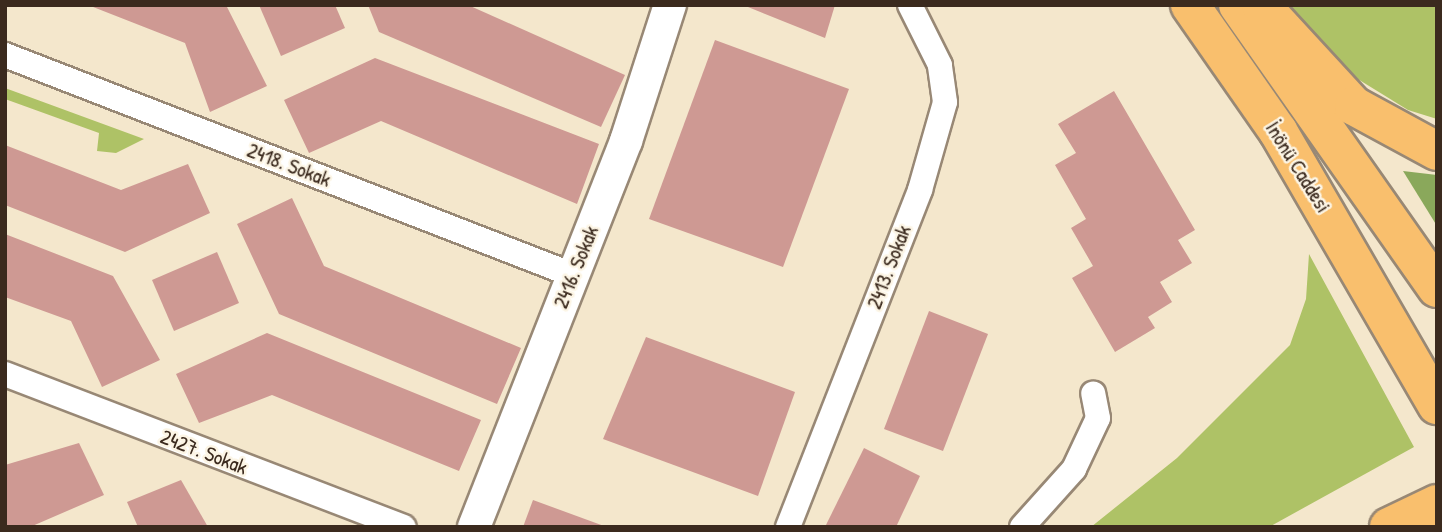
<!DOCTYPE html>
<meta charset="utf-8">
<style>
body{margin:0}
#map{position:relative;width:1442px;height:532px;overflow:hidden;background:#f4e7cc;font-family:"Patrick Hand",sans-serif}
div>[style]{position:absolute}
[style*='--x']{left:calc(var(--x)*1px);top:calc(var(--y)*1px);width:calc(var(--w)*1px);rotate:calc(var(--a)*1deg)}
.green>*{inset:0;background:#aec266}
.forest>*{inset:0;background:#8aa85b}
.building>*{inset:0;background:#ce9993}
.roads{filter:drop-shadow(2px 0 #988875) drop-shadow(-2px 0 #988875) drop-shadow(0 2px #988875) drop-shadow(0 -2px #988875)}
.minor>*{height:24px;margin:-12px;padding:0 12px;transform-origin:12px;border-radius:12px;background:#fff}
.tertiary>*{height:32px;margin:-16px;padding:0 16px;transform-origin:16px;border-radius:16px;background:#fff}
.trunk>*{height:38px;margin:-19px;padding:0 19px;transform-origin:19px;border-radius:19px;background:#f9bf6d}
.motorway>*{height:38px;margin:-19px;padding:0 19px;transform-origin:19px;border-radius:19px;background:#f9bf6d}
span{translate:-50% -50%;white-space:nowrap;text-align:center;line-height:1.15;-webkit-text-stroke:5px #fcf5e5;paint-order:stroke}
.street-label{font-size:21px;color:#3b2a1e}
.frame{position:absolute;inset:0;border:7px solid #3b2a1e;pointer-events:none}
</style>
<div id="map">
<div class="green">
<div style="clip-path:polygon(1279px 5px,1437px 5px,1437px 119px,1408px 110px,1348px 73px)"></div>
<div style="clip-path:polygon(5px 88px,144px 139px,116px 153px,97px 151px,99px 133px,5px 99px)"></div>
<div style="clip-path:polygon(1309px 254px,1414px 447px,1269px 527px,1091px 527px,1177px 458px,1290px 345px,1306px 299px)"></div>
</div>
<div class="forest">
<div style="clip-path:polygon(1403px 171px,1437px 175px,1437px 226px)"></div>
</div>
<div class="building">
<div style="clip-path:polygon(88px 5px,226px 5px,267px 86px,210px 112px,185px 43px)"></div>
<div style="clip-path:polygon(259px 5px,335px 5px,345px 28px,281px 56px)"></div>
<div style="clip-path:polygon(368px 5px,468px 5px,625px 75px,601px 127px,379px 32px)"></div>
<div style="clip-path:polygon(743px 5px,835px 5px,825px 38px)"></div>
<div style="clip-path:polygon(715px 40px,849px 89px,783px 267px,649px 219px)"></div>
<div style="clip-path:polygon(375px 58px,599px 144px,577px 204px,381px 121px,309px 153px,284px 100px)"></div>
<div style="clip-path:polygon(1114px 91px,1195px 230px,1178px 240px,1192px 263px,1160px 282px,1172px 302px,1148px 317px,1155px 328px,1115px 352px,1072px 278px,1093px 266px,1071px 228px,1086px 219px,1055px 165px,1076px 153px,1058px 124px)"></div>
<div style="clip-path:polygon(5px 145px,121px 190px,188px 164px,210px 213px,125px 252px,5px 205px)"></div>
<div style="clip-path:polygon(292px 198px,324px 266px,521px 348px,497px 404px,279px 314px,237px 224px)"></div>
<div style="clip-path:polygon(5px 234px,113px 276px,160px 360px,102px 387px,71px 321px,5px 297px)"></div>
<div style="clip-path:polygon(217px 252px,239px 303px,174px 331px,152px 280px)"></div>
<div style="clip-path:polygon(929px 311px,988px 334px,943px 451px,884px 429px)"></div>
<div style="clip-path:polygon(267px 333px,481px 420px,459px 471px,272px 395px,199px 423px,176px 374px)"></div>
<div style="clip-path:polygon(646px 337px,795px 392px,758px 496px,603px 439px)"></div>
<div style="clip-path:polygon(79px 443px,104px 495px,30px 527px,5px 527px,5px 465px)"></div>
<div style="clip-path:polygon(864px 448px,920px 476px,896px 527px,825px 527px)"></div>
<div style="clip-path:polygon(181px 480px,208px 527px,138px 527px,127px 502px)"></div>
<div style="clip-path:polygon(533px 500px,604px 526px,604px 527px,523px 527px)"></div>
</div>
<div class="roads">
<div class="minor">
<div style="--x:5;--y:55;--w:609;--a:21.17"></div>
<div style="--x:5;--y:374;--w:427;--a:21"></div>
<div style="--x:788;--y:527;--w:362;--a:-68.6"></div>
<div style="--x:920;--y:190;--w:91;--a:-74.1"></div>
<div style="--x:945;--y:102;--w:37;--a:-98"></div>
<div style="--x:940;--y:65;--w:67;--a:-116.6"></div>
<div style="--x:1022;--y:527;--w:78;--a:-48.1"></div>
<div style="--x:1074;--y:469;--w:56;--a:-64.8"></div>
<div style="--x:1098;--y:418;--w:25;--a:-101"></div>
</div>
<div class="tertiary">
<div style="--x:474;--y:527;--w:415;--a:-68.5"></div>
<div style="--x:626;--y:141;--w:143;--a:-72.1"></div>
</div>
<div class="trunk">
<div style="--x:1190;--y:5;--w:154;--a:55.1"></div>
<div style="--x:1278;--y:131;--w:317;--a:59.9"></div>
<div style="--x:1238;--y:5;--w:346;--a:54.9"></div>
</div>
<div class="motorway">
<div style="--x:1261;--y:5;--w:137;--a:47.4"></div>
<div style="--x:1354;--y:106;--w:94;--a:28.5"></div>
<div style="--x:1389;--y:527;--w:53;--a:-25.6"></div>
</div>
</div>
<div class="street-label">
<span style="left:289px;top:165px;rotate:21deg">2418. Sokak</span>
<span style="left:1298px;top:167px;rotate:58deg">İnönü Caddesi</span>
<span style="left:576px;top:267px;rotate:-68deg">2416. Sokak</span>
<span style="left:889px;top:267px;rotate:-69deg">2413. Sokak</span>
<span style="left:204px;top:452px;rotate:21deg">2427. Sokak</span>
</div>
<div class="frame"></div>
</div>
